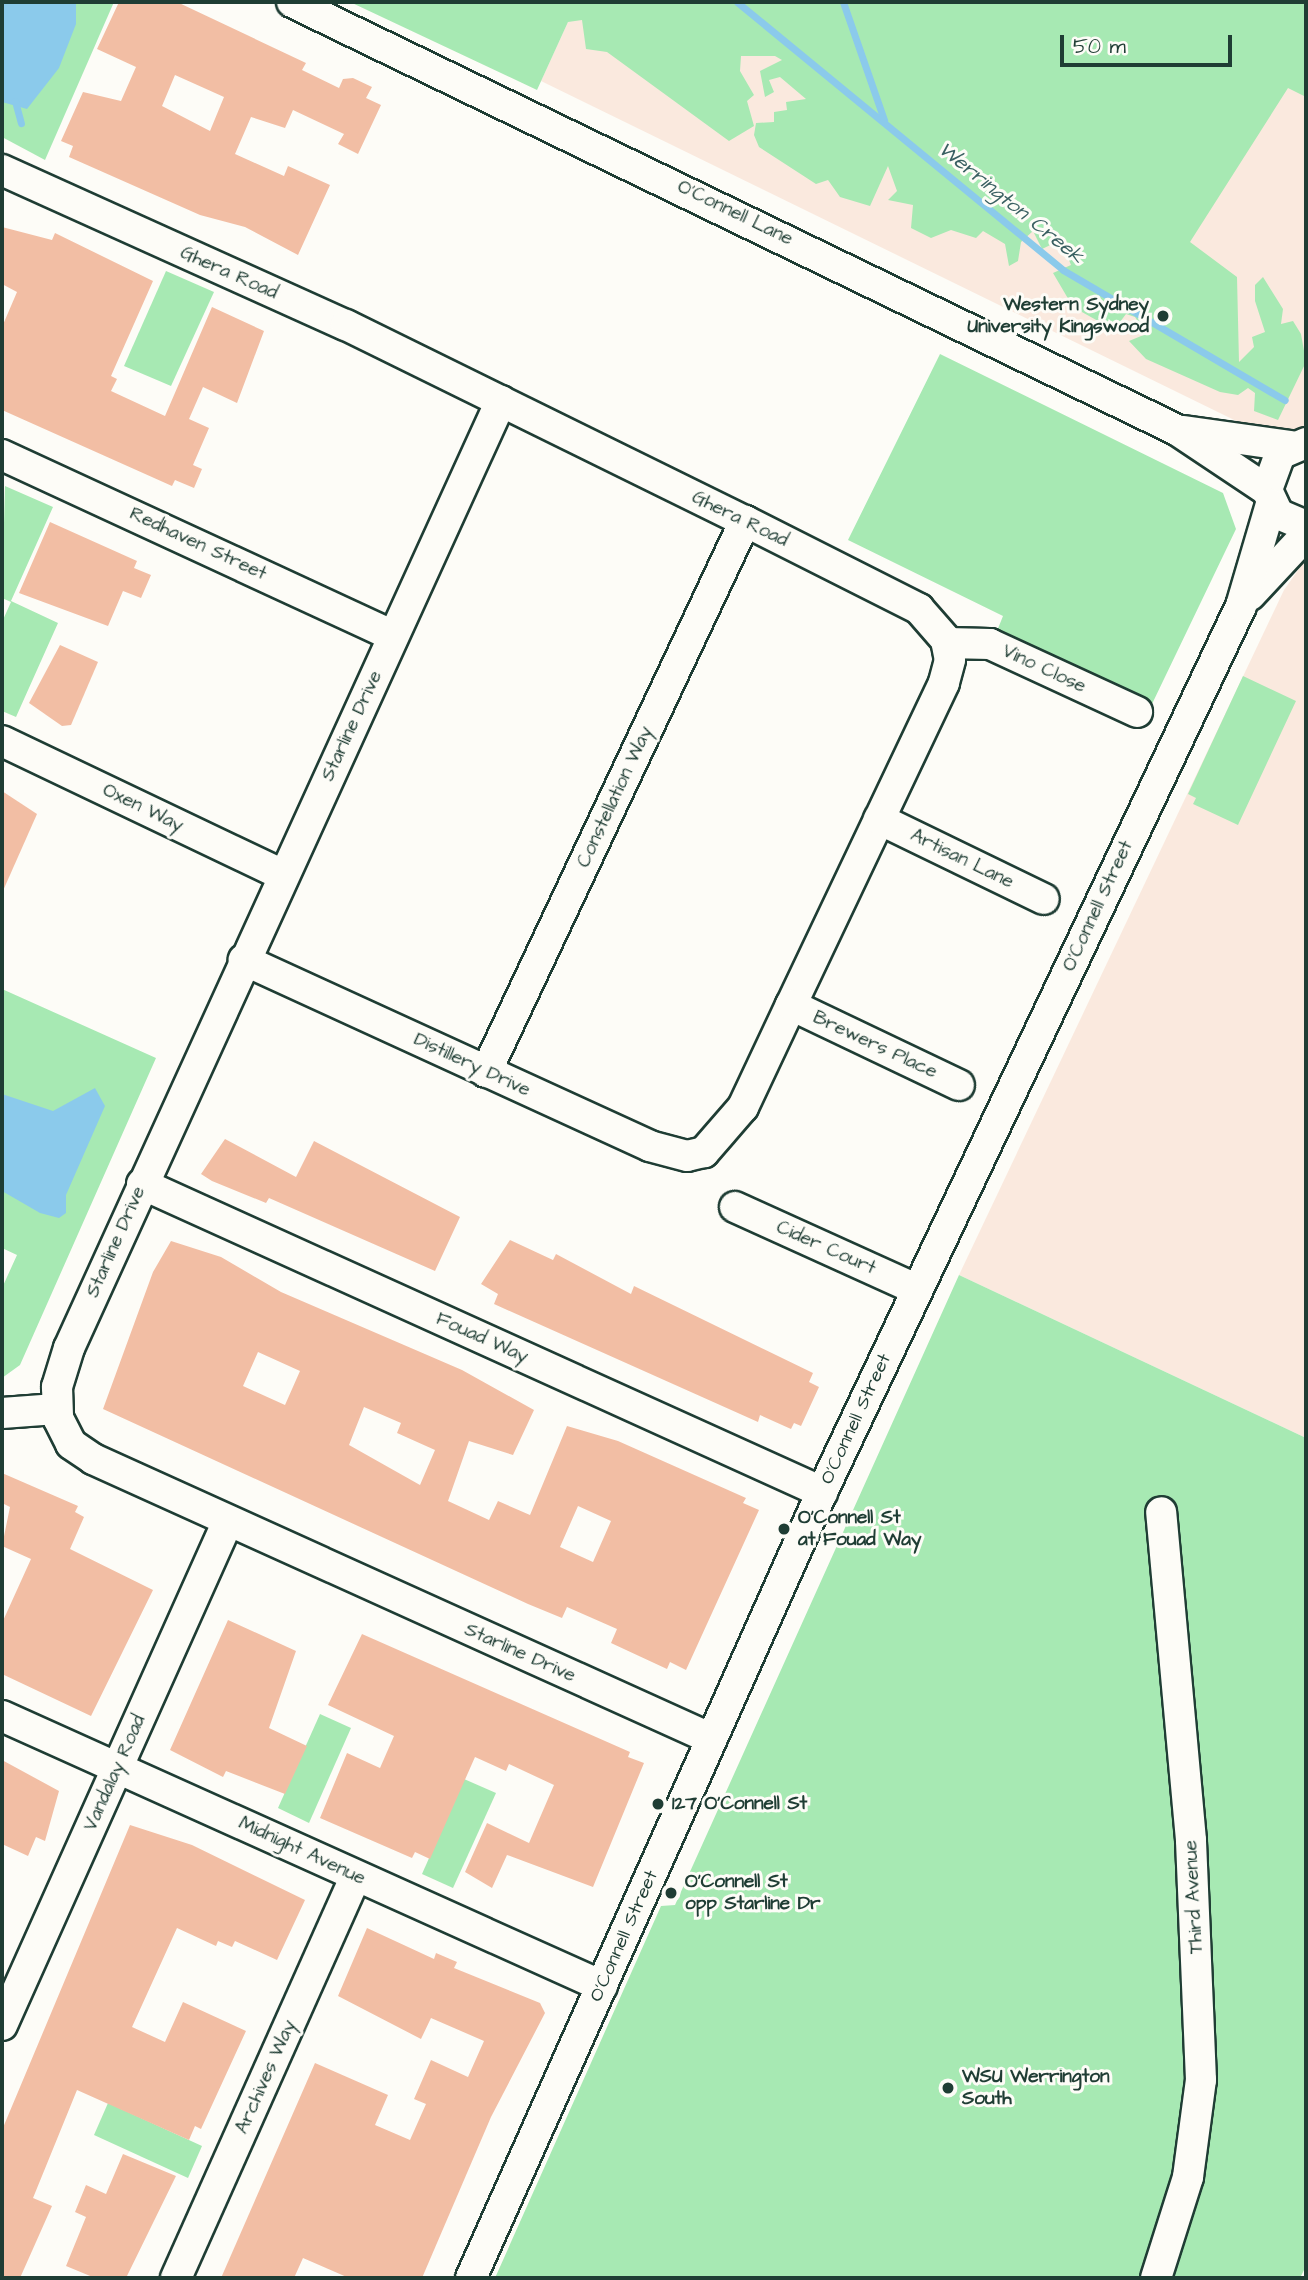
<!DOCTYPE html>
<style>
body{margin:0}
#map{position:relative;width:1308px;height:2280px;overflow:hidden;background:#fdfcf7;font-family:"Architects Daughter",sans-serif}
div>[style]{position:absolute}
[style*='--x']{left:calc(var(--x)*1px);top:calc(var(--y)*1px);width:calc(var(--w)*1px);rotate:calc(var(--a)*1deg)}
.built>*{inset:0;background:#fae9de}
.green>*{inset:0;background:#a7e9b3}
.water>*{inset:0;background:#8bcaeb}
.stream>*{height:7px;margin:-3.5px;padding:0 3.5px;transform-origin:3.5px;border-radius:3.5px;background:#8bcaeb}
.building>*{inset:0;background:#f2bea4}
.roads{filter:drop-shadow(2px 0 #1f3d34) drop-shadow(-2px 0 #1f3d34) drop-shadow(0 2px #1f3d34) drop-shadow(0 -2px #1f3d34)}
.minor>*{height:30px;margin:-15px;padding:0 15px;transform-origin:15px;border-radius:15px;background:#fdfcf7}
.dots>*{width:19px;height:19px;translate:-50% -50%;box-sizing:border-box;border:4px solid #fdfcf7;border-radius:50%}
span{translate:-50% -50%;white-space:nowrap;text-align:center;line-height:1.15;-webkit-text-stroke:6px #fdfcf7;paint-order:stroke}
.street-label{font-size:19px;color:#1f3d34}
.poi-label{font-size:19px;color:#1f3d34;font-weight:700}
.right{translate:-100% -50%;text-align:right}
.left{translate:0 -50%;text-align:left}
.water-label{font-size:21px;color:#3a6062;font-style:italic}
.frame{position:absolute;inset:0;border:4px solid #1f3d34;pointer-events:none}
.scale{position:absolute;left:1060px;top:35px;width:172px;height:32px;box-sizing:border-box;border:4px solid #1f3d34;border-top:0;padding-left:9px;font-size:21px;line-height:24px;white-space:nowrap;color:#1f3d34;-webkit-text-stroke:5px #fdfcf7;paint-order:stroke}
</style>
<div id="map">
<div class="built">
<div style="clip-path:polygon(577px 2px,1306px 2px,1306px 455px,541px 81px)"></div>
<div style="clip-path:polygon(1306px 559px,1306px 1438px,959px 1275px,1284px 590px)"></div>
</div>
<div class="green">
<div style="clip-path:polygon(2px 2px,114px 2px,45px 160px,2px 137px)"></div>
<div style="clip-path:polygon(350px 2px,1306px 2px,1306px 97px,1288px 88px,1190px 242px,1237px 277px,1239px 362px,1254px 347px,1252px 337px,1265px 332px,1255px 301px,1255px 285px,1263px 277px,1283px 309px,1281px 324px,1293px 321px,1301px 334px,1306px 362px,1278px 420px,1254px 411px,1255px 393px,1248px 388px,1238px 395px,1220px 392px,1146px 359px,1129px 341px,1146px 334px,1135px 317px,1126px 314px,1114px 330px,1073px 307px,1053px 273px,1071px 265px,1061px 240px,1042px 249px,1033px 231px,1021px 242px,1018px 261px,1009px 266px,1005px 244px,983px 231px,976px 238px,951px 230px,931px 238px,911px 228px,913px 205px,888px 200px,897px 191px,888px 166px,870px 206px,840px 197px,828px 180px,816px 184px,759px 147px,754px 135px,756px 123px,774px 122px,774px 112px,787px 110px,786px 102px,806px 99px,780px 77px,769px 80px,774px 92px,765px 97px,760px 71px,782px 60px,775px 56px,741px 56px,740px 71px,754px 95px,747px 101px,754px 126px,729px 141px,607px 52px,586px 49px,582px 20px,568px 22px,537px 90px)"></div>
<div style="clip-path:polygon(166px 271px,214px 292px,171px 386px,124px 366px)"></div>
<div style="clip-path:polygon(940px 354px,1223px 493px,1236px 529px,1152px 704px,997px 631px,1003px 616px,848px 540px)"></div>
<div style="clip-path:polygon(5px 486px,53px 507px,11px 601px,58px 623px,16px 717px,2px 711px,2px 622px,11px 602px,2px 598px)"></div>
<div style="clip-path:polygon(1243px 676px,1296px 701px,1238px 825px,1193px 804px,1196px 798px,1188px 794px)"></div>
<div style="clip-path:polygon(2px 989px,156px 1058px,20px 1365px,2px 1378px,2px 1288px,17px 1255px,2px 1248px)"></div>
<div style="clip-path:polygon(959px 1275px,1306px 1438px,1306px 2266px,1300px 2278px,1168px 2278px,1211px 1989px,1200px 1761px,1173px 1750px,1186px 2104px,1181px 2150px,1143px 2278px,495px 2278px,661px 1906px,675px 1905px)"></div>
<div style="clip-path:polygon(320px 1714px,351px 1728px,309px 1823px,278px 1808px)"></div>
<div style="clip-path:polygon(464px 1779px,496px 1793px,453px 1888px,422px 1874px)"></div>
<div style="clip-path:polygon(108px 2103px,202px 2146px,188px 2178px,94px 2135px)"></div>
</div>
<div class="water">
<div style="clip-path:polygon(2px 2px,76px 2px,76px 24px,59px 68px,27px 109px,2px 102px)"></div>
<div style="clip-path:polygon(95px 1088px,105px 1106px,66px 1195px,66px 1213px,59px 1218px,40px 1213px,2px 1191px,2px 1094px,53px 1111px)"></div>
</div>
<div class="stream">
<div style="--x:737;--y:2;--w:422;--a:39.4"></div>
<div style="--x:1063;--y:270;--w:257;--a:30.4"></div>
<div style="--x:843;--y:2;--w:125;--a:70.8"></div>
<div style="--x:15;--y:101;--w:23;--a:75"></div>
</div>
<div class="building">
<div style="clip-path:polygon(evenodd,119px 2px,177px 2px,306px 63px,302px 70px,339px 88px,343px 79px,353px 78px,372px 87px,366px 98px,381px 105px,358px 154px,338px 144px,344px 134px,293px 110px,285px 128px,251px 117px,235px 154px,284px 176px,288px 166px,330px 185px,298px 255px,245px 227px,200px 215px,69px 157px,73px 146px,61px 141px,83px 92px,121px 101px,136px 67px,97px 49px,119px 2px,175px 75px,224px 97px,210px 131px,162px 106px,175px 75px)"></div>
<div style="clip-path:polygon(2px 227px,52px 240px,55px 233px,153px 281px,111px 376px,117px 379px,111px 391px,165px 416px,212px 307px,264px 331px,237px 403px,203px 387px,189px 419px,209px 428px,193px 465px,202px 469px,194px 488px,175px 480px,172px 486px,2px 410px,2px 327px,17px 292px,2px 284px)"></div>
<div style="clip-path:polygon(50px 522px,137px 561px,134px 568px,151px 575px,141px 598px,123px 591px,108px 626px,19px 593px)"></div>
<div style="clip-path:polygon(60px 645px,98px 662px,71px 725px,62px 726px,29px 703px)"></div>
<div style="clip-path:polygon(2px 791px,37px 814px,2px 893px)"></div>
<div style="clip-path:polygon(225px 1139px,296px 1177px,314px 1141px,460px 1217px,435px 1271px,269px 1198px,266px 1203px,212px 1181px,201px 1174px)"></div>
<div style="clip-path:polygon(510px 1240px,553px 1260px,556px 1254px,631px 1294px,634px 1286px,813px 1373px,809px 1382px,819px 1387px,801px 1426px,794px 1423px,791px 1429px,760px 1415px,758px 1422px,494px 1304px,498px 1294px,481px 1284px)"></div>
<div style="clip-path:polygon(evenodd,171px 1241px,221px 1257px,281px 1292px,462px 1370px,534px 1410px,513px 1455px,469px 1441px,448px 1501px,489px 1520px,498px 1501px,530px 1515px,567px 1426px,618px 1441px,746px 1498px,743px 1503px,759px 1510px,686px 1670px,670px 1662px,667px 1669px,611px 1643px,617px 1629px,567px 1607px,562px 1618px,528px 1604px,103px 1409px,153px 1272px,171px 1241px,258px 1352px,300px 1371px,285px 1405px,243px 1386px,258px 1352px,171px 1241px,364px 1407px,401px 1423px,397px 1433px,435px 1450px,420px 1485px,349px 1445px,364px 1407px,171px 1241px,578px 1506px,611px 1521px,593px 1562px,560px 1547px,578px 1506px)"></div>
<div style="clip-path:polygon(2px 1473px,78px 1506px,75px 1512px,84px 1517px,70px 1549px,153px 1590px,91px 1716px,2px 1674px,2px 1623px,31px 1559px,2px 1546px,10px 1507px,2px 1503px)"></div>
<div style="clip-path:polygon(228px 1620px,296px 1651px,269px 1728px,307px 1746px,285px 1794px,226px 1771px,223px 1777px,170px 1750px)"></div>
<div style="clip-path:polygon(362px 1634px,630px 1752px,628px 1757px,644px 1763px,593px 1887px,507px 1855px,492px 1888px,465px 1872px,487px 1823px,529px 1843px,554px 1785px,509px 1764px,506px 1771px,475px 1757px,430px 1859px,415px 1852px,412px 1858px,320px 1818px,347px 1753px,380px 1768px,394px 1736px,328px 1705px)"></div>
<div style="clip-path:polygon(2px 1760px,59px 1791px,45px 1841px,36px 1837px,28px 1856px,2px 1844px)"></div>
<div style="clip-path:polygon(130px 1825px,192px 1845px,305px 1900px,277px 1960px,235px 1941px,232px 1947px,218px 1941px,216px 1946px,177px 1928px,132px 2027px,165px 2042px,183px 2002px,246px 2031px,201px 2129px,195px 2126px,189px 2140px,77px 2090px,33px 2198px,52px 2206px,20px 2278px,2px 2278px,2px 2130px)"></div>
<div style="clip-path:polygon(367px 1928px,434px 1959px,436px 1953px,457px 1962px,454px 1968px,540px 2003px,545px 2013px,491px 2117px,422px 2278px,349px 2278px,303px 2258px,294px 2278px,221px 2278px,315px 2063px,388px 2095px,375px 2125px,410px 2140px,426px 2104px,414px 2099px,431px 2060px,468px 2077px,484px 2041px,431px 2018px,421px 2039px,338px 1996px)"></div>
<div style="clip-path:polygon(123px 2154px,176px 2176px,126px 2278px,95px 2278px,66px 2266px,86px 2217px,75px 2212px,86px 2185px,106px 2194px)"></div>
</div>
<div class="roads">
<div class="minor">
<div style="--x:292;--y:2;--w:983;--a:25.81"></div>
<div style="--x:1177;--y:430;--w:108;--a:33.7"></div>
<div style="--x:2;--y:170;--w:377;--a:24.3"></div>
<div style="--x:346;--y:325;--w:445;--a:26.2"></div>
<div style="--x:745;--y:521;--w:195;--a:26.8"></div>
<div style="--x:919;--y:609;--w:41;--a:48.9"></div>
<div style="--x:946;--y:640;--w:20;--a:79"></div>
<div style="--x:950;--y:660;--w:24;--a:105"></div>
<div style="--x:944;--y:683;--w:357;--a:115.4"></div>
<div style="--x:791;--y:1005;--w:113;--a:115.2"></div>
<div style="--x:743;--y:1107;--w:60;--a:130.9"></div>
<div style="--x:704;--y:1152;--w:17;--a:167"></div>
<div style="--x:687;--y:1156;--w:38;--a:-165"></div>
<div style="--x:650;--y:1146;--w:447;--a:-155.4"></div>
<div style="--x:501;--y:401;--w:1041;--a:114.52"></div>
<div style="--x:69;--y:1348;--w:41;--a:107.1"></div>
<div style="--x:57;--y:1387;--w:31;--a:88"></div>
<div style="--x:58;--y:1418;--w:29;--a:63"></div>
<div style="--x:71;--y:1444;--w:27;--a:34"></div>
<div style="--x:93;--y:1459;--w:679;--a:24.34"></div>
<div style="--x:1184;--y:431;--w:108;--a:8"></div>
<div style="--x:1306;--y:443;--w:28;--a:157"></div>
<div style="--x:1280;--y:454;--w:38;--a:110"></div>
<div style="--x:1267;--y:490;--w:26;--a:65"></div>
<div style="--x:1278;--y:514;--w:30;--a:23"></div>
<div style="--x:2;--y:455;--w:431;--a:24.8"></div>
<div style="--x:1250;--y:595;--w:82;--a:-47"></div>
<div style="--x:947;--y:643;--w:43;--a:1.3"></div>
<div style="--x:990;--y:644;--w:162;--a:24.8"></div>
<div style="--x:2;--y:741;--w:311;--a:25.5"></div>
<div style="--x:879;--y:819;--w:183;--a:25.9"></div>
<div style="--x:791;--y:1005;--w:186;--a:25.5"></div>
<div style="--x:486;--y:1072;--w:609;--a:-64.82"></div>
<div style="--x:142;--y:1184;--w:747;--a:24.37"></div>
<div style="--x:735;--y:1207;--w:199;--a:24.4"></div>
<div style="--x:2;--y:1413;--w:54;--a:-4.2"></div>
<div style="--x:2;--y:1716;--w:658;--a:24.23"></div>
<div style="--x:2;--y:2025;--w:552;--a:-65.85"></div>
<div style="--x:176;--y:2278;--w:440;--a:-65.9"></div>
<div style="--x:471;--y:2278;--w:861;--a:-65.94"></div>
<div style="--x:822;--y:1492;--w:980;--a:-64.69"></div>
<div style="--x:1241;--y:606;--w:106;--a:-73.6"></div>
<div style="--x:1156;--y:2278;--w:106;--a:-72.4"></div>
<div style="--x:1188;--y:2177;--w:98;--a:-82.4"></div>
<div style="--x:1201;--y:2080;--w:240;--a:-92.4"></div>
<div style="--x:1191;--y:1840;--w:329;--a:-95.2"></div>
</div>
</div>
<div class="dots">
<div style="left:1163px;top:316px;background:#1f3d34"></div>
<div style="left:784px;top:1529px;background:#1f3d34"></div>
<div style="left:658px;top:1804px;background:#1f3d34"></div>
<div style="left:671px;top:1893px;background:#1f3d34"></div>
<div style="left:948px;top:2088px;background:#1f3d34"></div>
</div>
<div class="street-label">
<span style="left:735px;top:213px;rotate:26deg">O'Connell Lane</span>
<span style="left:229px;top:273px;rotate:24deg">Ghera Road</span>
<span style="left:740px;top:519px;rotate:26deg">Ghera Road</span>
<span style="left:198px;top:544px;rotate:25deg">Redhaven Street</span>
<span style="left:1044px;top:669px;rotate:25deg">Vino Close</span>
<span style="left:352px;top:726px;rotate:-65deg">Starline Drive</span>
<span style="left:615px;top:797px;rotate:-65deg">Constellation Way</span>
<span style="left:143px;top:808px;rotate:26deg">Oxen Way</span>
<span style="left:962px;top:859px;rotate:26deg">Artisan Lane</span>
<span style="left:1098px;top:906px;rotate:-65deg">O'Connell Street</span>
<span style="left:875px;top:1045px;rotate:25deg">Brewers Place</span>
<span style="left:472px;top:1065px;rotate:25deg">Distillery Drive</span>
<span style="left:116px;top:1242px;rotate:-66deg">Starline Drive</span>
<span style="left:826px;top:1248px;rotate:24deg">Cider Court</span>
<span style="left:482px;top:1338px;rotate:24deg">Fouad Way</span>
<span style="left:856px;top:1419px;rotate:-65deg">O'Connell Street</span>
<span style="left:520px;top:1653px;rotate:24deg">Starline Drive</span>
<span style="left:115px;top:1773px;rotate:-66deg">Vandalay Road</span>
<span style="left:302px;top:1851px;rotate:25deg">Midnight Avenue</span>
<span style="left:1194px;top:1897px;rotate:-93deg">Third Avenue</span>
<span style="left:624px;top:1936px;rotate:-66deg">O'Connell Street</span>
<span style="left:266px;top:2077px;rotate:-66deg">Archives Way</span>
</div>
<div class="poi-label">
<span class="right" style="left:1149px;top:316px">Western Sydney<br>University Kingswood</span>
<span class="left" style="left:798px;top:1529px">O'Connell St<br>at Fouad Way</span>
<span class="left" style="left:672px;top:1804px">127 O'Connell St</span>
<span class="left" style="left:685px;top:1893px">O'Connell St<br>opp Starline Dr</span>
<span class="left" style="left:962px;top:2088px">WSU Werrington<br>South</span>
</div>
<div class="water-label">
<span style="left:1011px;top:203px;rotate:39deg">Werrington Creek</span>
</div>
<div class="frame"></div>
<div class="scale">50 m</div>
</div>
